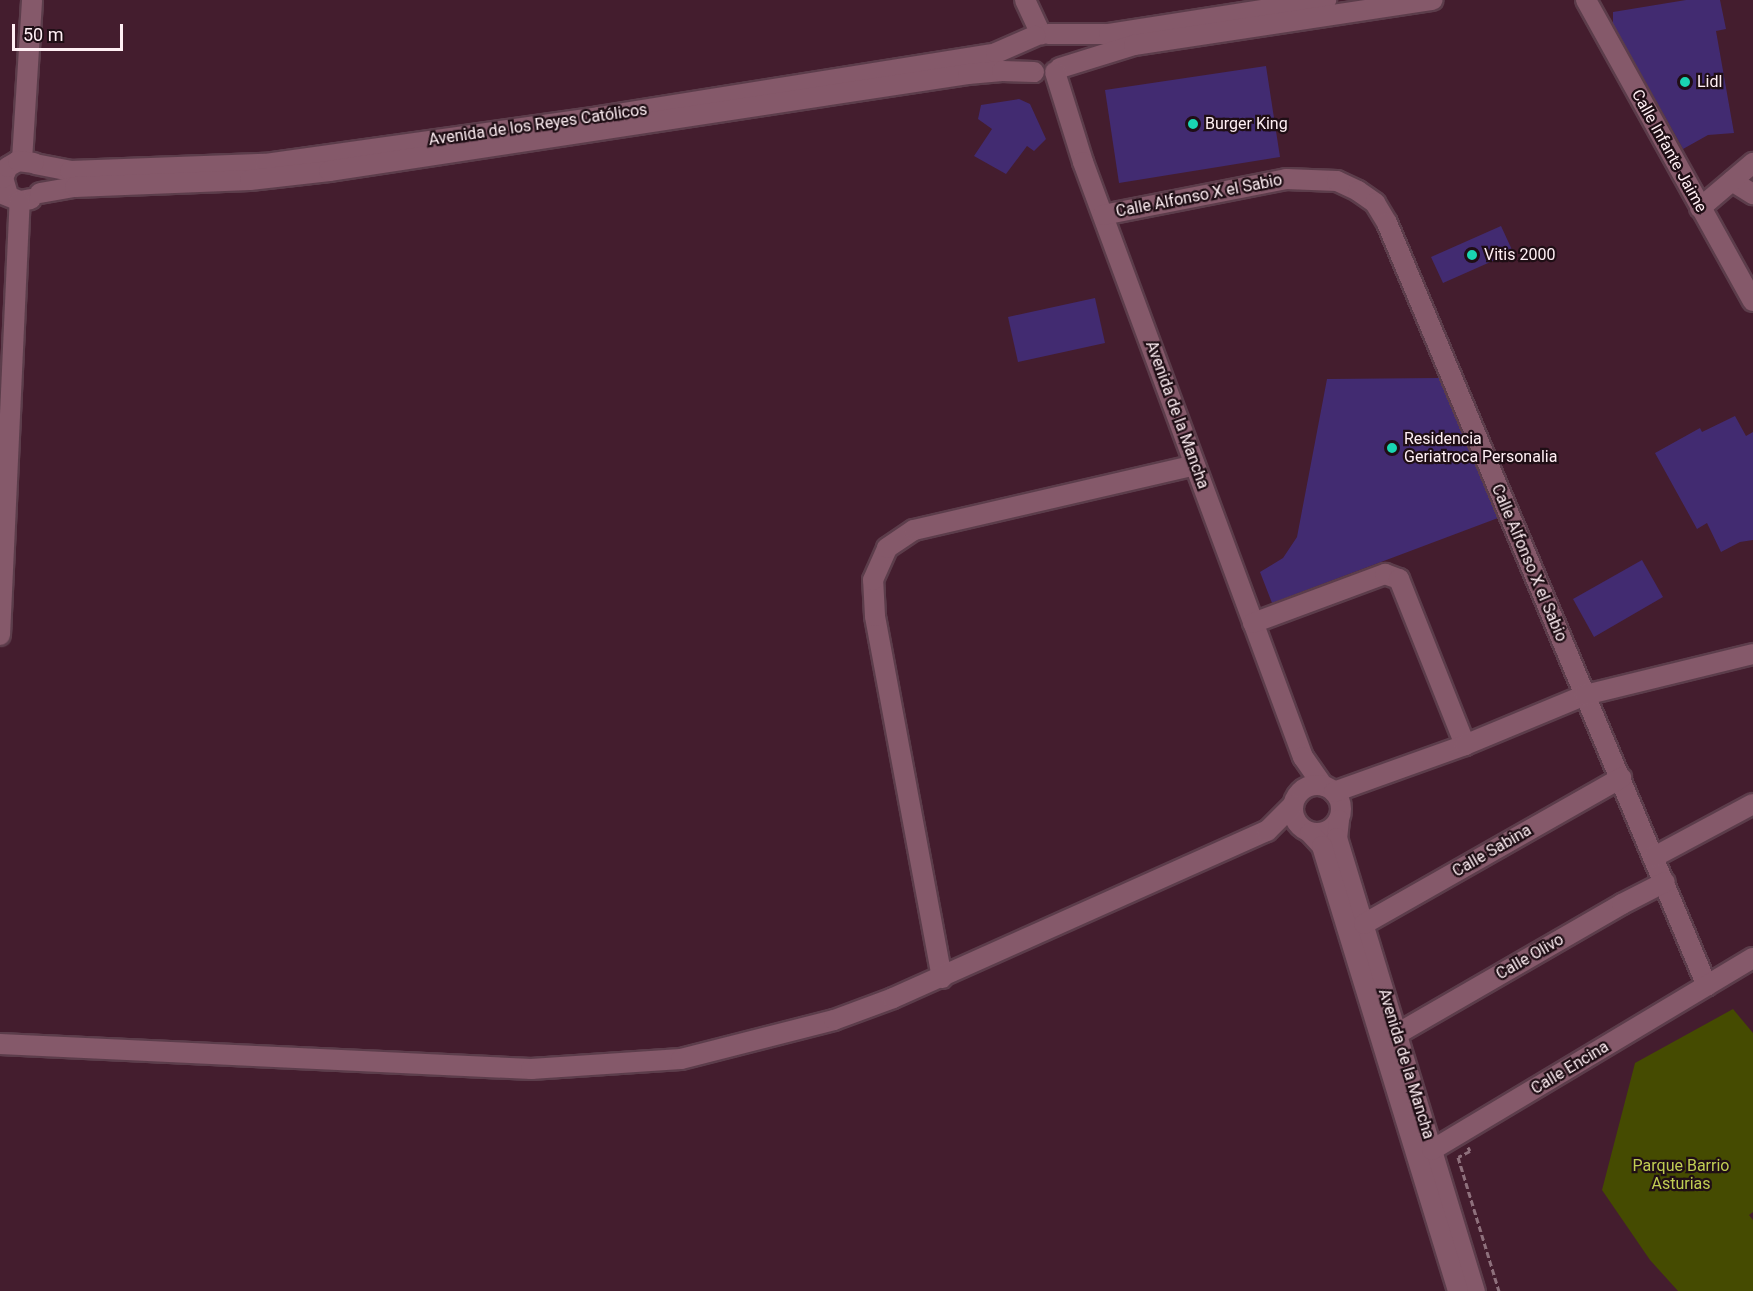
<!DOCTYPE html>
<meta charset="utf-8">
<style>
body{margin:0}
#map{position:relative;width:1753px;height:1291px;overflow:hidden;background:#441d2e;font-family:Roboto,sans-serif}
div>[style]{position:absolute}
[style*='--x']{left:calc(var(--x)*1px);top:calc(var(--y)*1px);width:calc(var(--w)*1px);rotate:calc(var(--a)*1deg)}
.green>*{inset:0;background:#454b01}
.building>*{inset:0;background:#422b71}
.path>*{height:3px;margin-top:-1.5px;transform-origin:0;background:repeating-linear-gradient(90deg,#8e707c 0 6px,transparent 0 9px)}
.roads{filter:drop-shadow(2px 0 #5c3d4b) drop-shadow(-2px 0 #5c3d4b) drop-shadow(0 2px #5c3d4b) drop-shadow(0 -2px #5c3d4b)}
.minor>*{height:20px;margin:-10px;padding:0 10px;transform-origin:10px;border-radius:10px;background:#85596a}
.minor>.ring{margin:-10px;padding:0;box-sizing:content-box;background:none;border:20px solid #85596a;border-radius:50%}
.dots>*{width:16px;height:16px;translate:-50% -50%;box-sizing:border-box;border:3px solid #1f0e15;border-radius:50%}
span{translate:-50% -50%;white-space:nowrap;text-align:center;line-height:1.15;-webkit-text-stroke:4.5px #1f0e15;paint-order:stroke}
.poi-label{font-size:16px;color:#ffeff4}
.left{translate:0 -50%;text-align:left}
.street-label{font-size:16px;color:#ffeff4}
.park-label{font-size:16px;color:#c0cd53}
.scale{position:absolute;left:12px;top:24px;width:111px;height:27px;box-sizing:border-box;border:3px solid #ffeff4;border-top:0;padding-left:8px;font-size:18px;line-height:21px;white-space:nowrap;color:#ffeff4;-webkit-text-stroke:4px #1f0e15;paint-order:stroke}
</style>
<div id="map">
<div class="green">
<div style="clip-path:polygon(1733px 1009px,1753px 1033px,1753px 1212px,1749px 1215px,1753px 1220px,1753px 1291px,1678px 1291px,1650px 1260px,1602px 1190px,1635px 1063px)"></div>
</div>
<div class="building">
<div style="clip-path:polygon(1686px 0,1720px 0,1726px 29px,1716px 31px,1734px 133px,1708px 135px,1683px 149px,1613px 24px,1613px 12px)"></div>
<div style="clip-path:polygon(1266px 66px,1280px 157px,1119px 183px,1105px 90px)"></div>
<div style="clip-path:polygon(1019px 99px,1030px 104px,1046px 139px,1034px 151px,1027px 146px,1006px 174px,974px 156px,992px 129px,978px 119px,981px 105px)"></div>
<div style="clip-path:polygon(1501px 226px,1513px 252px,1443px 283px,1431px 257px)"></div>
<div style="clip-path:polygon(1095px 298px,1105px 343px,1018px 362px,1008px 317px)"></div>
<div style="clip-path:polygon(1439px 378px,1498px 518px,1272px 603px,1260px 572px,1283px 558px,1297px 537px,1327px 379px)"></div>
<div style="clip-path:polygon(1735px 416px,1746px 436px,1753px 432px,1753px 540px,1740px 542px,1721px 552px,1707px 523px,1697px 529px,1655px 453px,1700px 428px,1702px 432px)"></div>
<div style="clip-path:polygon(1642px 560px,1663px 597px,1594px 637px,1573px 599px)"></div>
</div>
<div class="path">
<div style="--x:1468;--y:1147;--w:4;--a:63"></div>
<div style="--x:1470;--y:1151;--w:13;--a:153"></div>
<div style="--x:1458;--y:1157;--w:140;--a:73"></div>
</div>
<div class="roads">
<div class="minor">
<div style="--x:1025;--y:0;--w:38;--a:65"></div>
<div style="--x:1586;--y:0;--w:344;--a:61"></div>
<div style="--x:1048;--y:34;--w:61;--a:0"></div>
<div style="--x:1109;--y:34;--w:220;--a:-8.9"></div>
<div style="--x:1060;--y:68;--w:77;--a:-17.3"></div>
<div style="--x:1134;--y:45;--w:302;--a:-8.6"></div>
<div style="--x:1055;--y:72;--w:94;--a:72.7"></div>
<div style="--x:1083;--y:162;--w:634;--a:69.71"></div>
<div style="--x:1303;--y:757;--w:35;--a:55"></div>
<div style="--x:22;--y:160;--w:160;--a:-86.4"></div>
<div style="--x:35;--y:164;--w:36;--a:11"></div>
<div style="--x:70;--y:171;--w:195;--a:-2.1"></div>
<div style="--x:265;--y:164;--w:336;--a:-8"></div>
<div style="--x:598;--y:117;--w:403;--a:-9.1"></div>
<div style="--x:996;--y:53;--w:43;--a:-23.6"></div>
<div style="--x:1732;--y:181;--w:25;--a:32"></div>
<div style="--x:0;--y:193;--w:22;--a:22"></div>
<div style="--x:20;--y:201;--w:11;--a:-10"></div>
<div style="--x:40;--y:193;--w:36;--a:-10"></div>
<div style="--x:75;--y:187;--w:175;--a:-2.3"></div>
<div style="--x:250;--y:180;--w:80;--a:-6.5"></div>
<div style="--x:329;--y:171;--w:646;--a:-8.63"></div>
<div style="--x:968;--y:74;--w:34;--a:-5"></div>
<div style="--x:1002;--y:71;--w:32;--a:2"></div>
<div style="--x:8;--y:195;--w:18;--a:-106"></div>
<div style="--x:3;--y:178;--w:12;--a:-66"></div>
<div style="--x:8;--y:167;--w:12;--a:-31"></div>
<div style="--x:18;--y:161;--w:16;--a:7"></div>
<div style="--x:1700;--y:208;--w:70;--a:-40.3"></div>
<div style="--x:1103;--y:215;--w:187;--a:-11.1"></div>
<div style="--x:1286;--y:179;--w:51;--a:2.2"></div>
<div style="--x:1337;--y:181;--w:23;--a:25"></div>
<div style="--x:1358;--y:191;--w:21;--a:35"></div>
<div style="--x:1375;--y:203;--w:23;--a:59"></div>
<div style="--x:1387;--y:223;--w:827;--a:67.25"></div>
<div style="--x:1253;--y:623;--w:141;--a:-20.4"></div>
<div style="--x:1385;--y:574;--w:15;--a:20"></div>
<div style="--x:1399;--y:579;--w:179;--a:68.3"></div>
<div style="--x:0;--y:635;--w:434;--a:-87.4"></div>
<div class="ring" style="left:1293px;top:785px;width:28px;height:28px"></div>
<div style="--x:1334;--y:792;--w:139;--a:-19.7"></div>
<div style="--x:1465;--y:745;--w:130;--a:-22.6"></div>
<div style="--x:1585;--y:695;--w:173;--a:-13.7"></div>
<div style="--x:1339;--y:820;--w:18;--a:96"></div>
<div style="--x:1337;--y:838;--w:474;--a:73.1"></div>
<div style="--x:1310;--y:833;--w:18;--a:47"></div>
<div style="--x:1322;--y:846;--w:465;--a:73"></div>
<div style="--x:1654;--y:857;--w:112;--a:-28.2"></div>
<div style="--x:1364;--y:924;--w:296;--a:-29.6"></div>
<div style="--x:942;--y:978;--w:368;--a:-100.5"></div>
<div style="--x:875;--y:616;--w:36;--a:-93"></div>
<div style="--x:873;--y:580;--w:35;--a:-66"></div>
<div style="--x:887;--y:548;--w:32;--a:-34"></div>
<div style="--x:914;--y:530;--w:288;--a:-13"></div>
<div style="--x:1397;--y:1034;--w:260;--a:-30"></div>
<div style="--x:1622;--y:904;--w:48;--a:-27.1"></div>
<div style="--x:0;--y:1044;--w:532;--a:2.7"></div>
<div style="--x:531;--y:1069;--w:150;--a:-3.8"></div>
<div style="--x:681;--y:1059;--w:158;--a:-14.3"></div>
<div style="--x:834;--y:1020;--w:63;--a:-20.4"></div>
<div style="--x:893;--y:998;--w:410;--a:-24.1"></div>
<div style="--x:1267;--y:831;--w:37;--a:-45"></div>
<div style="--x:1432;--y:1150;--w:374;--a:-30.9"></div>
</div>
</div>
<div class="dots">
<div style="left:1685px;top:82px;background:#19d5b2"></div>
<div style="left:1193px;top:124px;background:#19d5b2"></div>
<div style="left:1472px;top:255px;background:#19d5b2"></div>
<div style="left:1392px;top:448px;background:#19d5b2"></div>
</div>
<div class="poi-label">
<span class="left" style="left:1697px;top:82px">Lidl</span>
<span class="left" style="left:1205px;top:124px">Burger King</span>
<span class="left" style="left:1484px;top:255px">Vitis 2000</span>
<span class="left" style="left:1404px;top:448px">Residencia<br>Geriatroca Personalia</span>
</div>
<div class="street-label">
<span style="left:538px;top:125px;rotate:-8deg">Avenida de los Reyes Católicos</span>
<span style="left:1669px;top:151px;rotate:61deg">Calle Infante Jaime</span>
<span style="left:1199px;top:196px;rotate:-11deg">Calle Alfonso X el Sabio</span>
<span style="left:1177px;top:415px;rotate:70deg">Avenida de la Mancha</span>
<span style="left:1529px;top:563px;rotate:67deg">Calle Alfonso X el Sabio</span>
<span style="left:1492px;top:851px;rotate:-30deg">Calle Sabina</span>
<span style="left:1530px;top:957px;rotate:-30deg">Calle Olivo</span>
<span style="left:1406px;top:1064px;rotate:73deg">Avenida de la Mancha</span>
<span style="left:1570px;top:1068px;rotate:-31deg">Calle Encina</span>
</div>
<div class="park-label">
<span style="left:1681px;top:1175px">Parque Barrio<br>Asturias</span>
</div>
<div class="scale">50 m</div>
</div>
